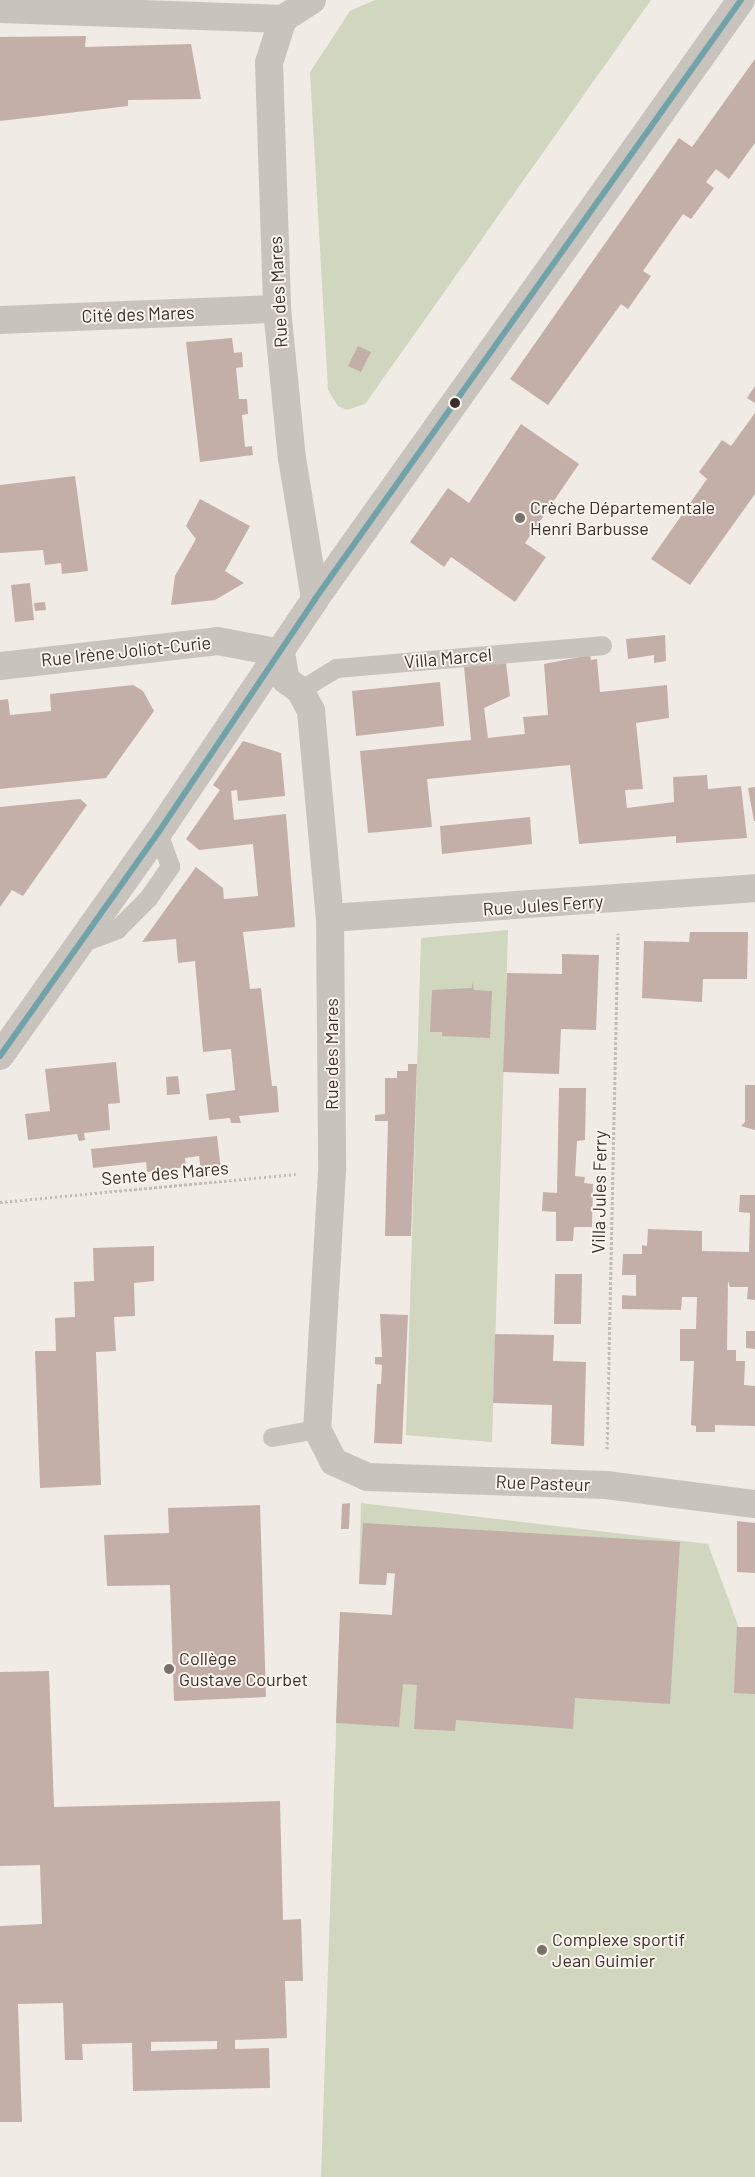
<!DOCTYPE html>
<meta charset="utf-8">
<style>
body{margin:0}
#map{position:relative;width:755px;height:2177px;overflow:hidden;background:#f0ebe5;font-family:Barlow,sans-serif}
div>[style]{position:absolute}
[style*='--x']{left:calc(var(--x)*1px);top:calc(var(--y)*1px);width:calc(var(--w)*1px);rotate:calc(var(--a)*1deg)}
.green>*{inset:0;background:#d1d6bf}
.building>*{inset:0;background:#c3afa7}
.path>*{height:3px;margin-top:-1.5px;transform-origin:0;background:repeating-linear-gradient(90deg,#c2bbb6 0 2.5px,transparent 0 5px)}
.service>*{height:19px;margin:-9.5px;padding:0 9.5px;transform-origin:9.5px;border-radius:9.5px;background:#c9c3be}
.minor>*{height:28px;margin:-14px;padding:0 14px;transform-origin:14px;border-radius:14px;background:#c9c3be}
.tertiary>*{height:28px;margin:-14px;padding:0 14px;transform-origin:14px;border-radius:14px;background:#c9c3be}
.bus-1>*{height:6px;margin:-3px;padding:0 3px;transform-origin:3px;border-radius:3px;background:#70a2a9}
.dots>*{width:14px;height:14px;translate:-50% -50%;box-sizing:border-box;border:2px solid #fbf5ee;border-radius:50%}
span{translate:-50% -50%;white-space:nowrap;text-align:center;line-height:1.15;-webkit-text-stroke:4px #fbf5ee;paint-order:stroke}
.street-label{font-size:18px;color:#3b302b}
.poi-label{font-size:18px;color:#3b302b}
.left{translate:0 -50%;text-align:left}
</style>
<div id="map">
<div class="green">
<div style="clip-path:polygon(375px 0,651px 0,365px 404px,347px 410px,338px 406px,328px 390px,310px 72px,350px 11px)"></div>
<div style="clip-path:polygon(508px 930px,492px 1442px,406px 1435px,421px 938px)"></div>
<div style="clip-path:polygon(361px 1503px,708px 1544px,755px 1671px,755px 2177px,321px 2177px,340px 1612px,392px 1615px,395px 1574px,387px 1573px,386px 1585px,359px 1584px)"></div>
</div>
<div class="building">
<div style="clip-path:polygon(86px 36px,85px 47px,191px 44px,201px 99px,128px 100px,128px 106px,0 121px,0 37px)"></div>
<div style="clip-path:polygon(755px 59px,755px 143px,729px 179px,716px 169px,706px 182px,714px 188px,691px 219px,683px 214px,643px 271px,651px 276px,628px 309px,621px 304px,548px 405px,510px 379px,679px 138px,692px 147px)"></div>
<div style="clip-path:polygon(232px 338px,234px 353px,242px 352px,243px 367px,236px 368px,239px 399px,247px 399px,248px 414px,242px 415px,245px 447px,252px 446px,253px 455px,200px 462px,186px 342px)"></div>
<div style="clip-path:polygon(358px 346px,371px 352px,361px 372px,348px 366px)"></div>
<div style="clip-path:polygon(755px 386px,755px 403px,747px 398px)"></div>
<div style="clip-path:polygon(755px 413px,755px 494px,690px 585px,651px 559px,707px 479px,699px 472px,722px 440px,731px 446px)"></div>
<div style="clip-path:polygon(521px 424px,579px 464px,525px 543px,546px 557px,515px 602px,451px 557px,444px 567px,410px 542px,448px 488px,469px 503px)"></div>
<div style="clip-path:polygon(75px 476px,88px 571px,62px 574px,61px 563px,45px 565px,43px 550px,0 553px,0 485px)"></div>
<div style="clip-path:polygon(200px 499px,250px 526px,225px 571px,244px 583px,215px 600px,171px 605px,175px 576px,196px 539px,186px 526px)"></div>
<div style="clip-path:polygon(30px 583px,34px 620px,15px 622px,11px 585px)"></div>
<div style="clip-path:polygon(45px 602px,46px 610px,35px 611px,34px 603px)"></div>
<div style="clip-path:polygon(665px 635px,666px 661px,654px 663px,654px 655px,628px 659px,626px 639px)"></div>
<div style="clip-path:polygon(590px 655px,591px 660px,597px 659px,600px 692px,667px 685px,669px 718px,636px 723px,643px 789px,625px 790px,627px 808px,674px 802px,673px 777px,707px 775px,708px 789px,741px 786px,747px 838px,676px 843px,676px 836px,579px 844px,570px 765px,427px 779px,432px 827px,368px 833px,360px 751px,471px 740px,464px 667px,479px 665px,506px 663px,510px 696px,484px 708px,488px 738px,525px 734px,523px 717px,548px 715px,544px 664px)"></div>
<div style="clip-path:polygon(440px 682px,444px 726px,356px 736px,352px 691px)"></div>
<div style="clip-path:polygon(133px 685px,143px 691px,154px 711px,106px 778px,0 789px,0 700px,8px 699px,10px 715px,51px 711px,50px 694px)"></div>
<div style="clip-path:polygon(243px 741px,281px 753px,285px 796px,238px 801px,237px 790px,231px 791px,234px 820px,286px 814px,295px 927px,243px 932px,250px 989px,261px 988px,272px 1086px,277px 1086px,279px 1112px,239px 1116px,241px 1123px,231px 1123px,230px 1118px,209px 1120px,206px 1094px,235px 1090px,231px 1049px,203px 1052px,195px 961px,178px 963px,176px 939px,142px 942px,196px 867px,223px 888px,224px 899px,258px 896px,253px 844px,199px 850px,186px 839px,220px 790px,213px 785px)"></div>
<div style="clip-path:polygon(755px 787px,755px 821px,754px 821px,748px 788px)"></div>
<div style="clip-path:polygon(80px 799px,87px 805px,23px 896px,12px 890px,0 907px,0 807px)"></div>
<div style="clip-path:polygon(530px 817px,532px 844px,442px 854px,440px 826px)"></div>
<div style="clip-path:polygon(690px 932px,748px 932px,747px 979px,703px 979px,702px 1002px,642px 998px,644px 941px,689px 942px)"></div>
<div style="clip-path:polygon(562px 954px,599px 955px,596px 1030px,561px 1029px,559px 1074px,503px 1072px,507px 973px,562px 974px)"></div>
<div style="clip-path:polygon(472px 982px,474px 990px,492px 991px,490px 1038px,442px 1036px,442px 1032px,430px 1032px,432px 990px,472px 988px)"></div>
<div style="clip-path:polygon(116px 1062px,120px 1103px,108px 1104px,110px 1130px,84px 1133px,85px 1140px,79px 1141px,77px 1134px,28px 1140px,25px 1114px,50px 1111px,45px 1069px)"></div>
<div style="clip-path:polygon(408px 1064px,417px 1064px,411px 1236px,385px 1236px,388px 1121px,375px 1121px,375px 1115px,385px 1114px,385px 1078px,397px 1078px,397px 1071px,408px 1071px)"></div>
<div style="clip-path:polygon(178px 1076px,180px 1094px,167px 1095px,166px 1077px)"></div>
<div style="clip-path:polygon(745px 1085px,755px 1085px,755px 1130px,741px 1126px,745px 1122px)"></div>
<div style="clip-path:polygon(559px 1088px,586px 1088px,585px 1140px,577px 1141px,575px 1176px,585px 1177px,584px 1183px,593px 1184px,592px 1227px,574px 1227px,573px 1241px,556px 1241px,556px 1212px,542px 1211px,543px 1192px,557px 1193px)"></div>
<div style="clip-path:polygon(217px 1136px,221px 1170px,201px 1172px,199px 1156px,185px 1158px,186px 1167px,147px 1172px,146px 1162px,93px 1168px,91px 1149px)"></div>
<div style="clip-path:polygon(740px 1195px,755px 1195px,755px 1300px,747px 1299px,748px 1287px,730px 1287px,728px 1281px,727px 1350px,736px 1350px,736px 1361px,745px 1361px,744px 1385px,755px 1386px,755px 1426px,715px 1425px,715px 1432px,696px 1432px,696px 1426px,691px 1425px,694px 1361px,680px 1361px,680px 1329px,696px 1329px,697px 1297px,682px 1297px,681px 1310px,622px 1309px,622px 1295px,636px 1296px,636px 1275px,622px 1275px,623px 1254px,642px 1254px,642px 1245px,647px 1246px,648px 1229px,702px 1231px,702px 1251px,749px 1252px,750px 1213px,739px 1212px)"></div>
<div style="clip-path:polygon(154px 1246px,154px 1281px,134px 1283px,135px 1316px,114px 1317px,116px 1351px,96px 1352px,101px 1485px,40px 1488px,35px 1351px,56px 1351px,55px 1318px,75px 1317px,74px 1282px,94px 1281px,93px 1248px)"></div>
<div style="clip-path:polygon(555px 1274px,582px 1274px,581px 1324px,554px 1324px)"></div>
<div style="clip-path:polygon(380px 1314px,408px 1315px,402px 1444px,374px 1443px,377px 1384px,381px 1384px,382px 1365px,375px 1364px,375px 1357px,382px 1357px)"></div>
<div style="clip-path:polygon(746px 1331px,755px 1331px,755px 1349px,746px 1348px)"></div>
<div style="clip-path:polygon(495px 1334px,554px 1335px,553px 1361px,586px 1362px,584px 1446px,551px 1444px,552px 1405px,493px 1403px)"></div>
<div style="clip-path:polygon(350px 1503px,349px 1529px,341px 1529px,342px 1504px)"></div>
<div style="clip-path:polygon(260px 1505px,266px 1697px,174px 1701px,170px 1585px,107px 1586px,104px 1535px,169px 1533px,168px 1508px)"></div>
<div style="clip-path:polygon(737px 1521px,755px 1523px,755px 1573px,737px 1572px)"></div>
<div style="clip-path:polygon(363px 1523px,680px 1542px,670px 1704px,575px 1698px,573px 1729px,456px 1720px,455px 1731px,414px 1729px,417px 1685px,403px 1684px,399px 1727px,336px 1723px,340px 1612px,392px 1615px,395px 1573px,387px 1573px,386px 1585px,359px 1584px)"></div>
<div style="clip-path:polygon(737px 1627px,755px 1627px,755px 1694px,734px 1693px)"></div>
<div style="clip-path:polygon(evenodd,49px 1671px,54px 1807px,280px 1801px,283px 1920px,301px 1919px,303px 1981px,285px 1981px,287px 2038px,235px 2040px,235px 2049px,269px 2048px,270px 2088px,133px 2091px,132px 2043px,82px 2044px,83px 2060px,65px 2060px,63px 2003px,18px 2004px,22px 2122px,0 2122px,0 1926px,42px 1924px,40px 1865px,0 1866px,0 1672px,49px 1671px,217px 2041px,217px 2049px,151px 2051px,151px 2042px,217px 2041px)"></div>
</div>
<div class="path">
<div style="--x:0;--y:1202;--w:297;--a:-5.4"></div>
<div style="--x:607;--y:1449;--w:516;--a:-88.78"></div>
</div>
<div class="service">
<div style="--x:300;--y:690;--w:42;--a:-31.4"></div>
<div style="--x:336;--y:668;--w:267;--a:-4.9"></div>
<div style="--x:81;--y:943;--w:39;--a:-21"></div>
<div style="--x:117;--y:929;--w:44;--a:-45"></div>
<div style="--x:148;--y:898;--w:39;--a:-55"></div>
<div style="--x:170;--y:866;--w:35;--a:-110"></div>
<div style="--x:272;--y:1437;--w:46;--a:-10.1"></div>
</div>
<div class="minor">
<div style="--x:312;--y:0;--w:35;--a:147"></div>
<div style="--x:283;--y:19;--w:46;--a:107.7"></div>
<div style="--x:269;--y:63;--w:246;--a:88.1"></div>
<div style="--x:277;--y:309;--w:150;--a:84.3"></div>
<div style="--x:292;--y:458;--w:143;--a:80.7"></div>
<div style="--x:0;--y:9;--w:283;--a:2"></div>
<div style="--x:0;--y:320;--w:277;--a:-2.3"></div>
<div style="--x:0;--y:666;--w:219;--a:-6.5"></div>
<div style="--x:218;--y:641;--w:64;--a:10.8"></div>
<div style="--x:281;--y:653;--w:27;--a:80"></div>
<div style="--x:286;--y:680;--w:17;--a:36"></div>
<div style="--x:300;--y:690;--w:24;--a:62"></div>
<div style="--x:311;--y:711;--w:208;--a:84.8"></div>
<div style="--x:330;--y:918;--w:253;--a:89.5"></div>
<div style="--x:332;--y:1171;--w:258;--a:93.3"></div>
<div style="--x:317;--y:1429;--w:37;--a:63"></div>
<div style="--x:334;--y:1462;--w:36;--a:24"></div>
<div style="--x:367;--y:1477;--w:239;--a:1.9"></div>
<div style="--x:606;--y:1485;--w:150;--a:7.3"></div>
<div style="--x:330;--y:918;--w:426;--a:-4"></div>
</div>
<div class="tertiary">
<div style="--x:0;--y:1056;--w:273;--a:-54.7"></div>
<div style="--x:158;--y:833;--w:282;--a:-56.1"></div>
<div style="--x:315;--y:599;--w:735;--a:-54.58"></div>
</div>
<div class="bus-1">
<div style="--x:0;--y:1056;--w:273;--a:-54.7"></div>
<div style="--x:158;--y:833;--w:282;--a:-56.1"></div>
<div style="--x:315;--y:599;--w:735;--a:-54.58"></div>
</div>
<div class="dots">
<div style="left:455px;top:403px;background:#3b302b"></div>
<div style="left:520px;top:518px;background:#7a716c"></div>
<div style="left:169px;top:1669px;background:#7a716c"></div>
<div style="left:542px;top:1950px;background:#7a716c"></div>
</div>
<div class="street-label">
<span style="left:278px;top:292px;rotate:-93deg">Rue des Mares</span>
<span style="left:138px;top:314px;rotate:-2deg">Cité des Mares</span>
<span style="left:126px;top:651px;rotate:-6deg">Rue Irène Joliot-Curie</span>
<span style="left:448px;top:658px;rotate:-5deg">Villa Marcel</span>
<span style="left:543px;top:905px;rotate:-4deg">Rue Jules Ferry</span>
<span style="left:331px;top:1054px;rotate:-90deg">Rue des Mares</span>
<span style="left:165px;top:1173px;rotate:-5deg">Sente des Mares</span>
<span style="left:599px;top:1192px;rotate:-89deg">Villa Jules Ferry</span>
<span style="left:543px;top:1483px;rotate:2deg">Rue Pasteur</span>
</div>
<div class="poi-label">
<span class="left" style="left:530px;top:518px">Crèche Départementale<br>Henri Barbusse</span>
<span class="left" style="left:179px;top:1669px">Collège<br>Gustave Courbet</span>
<span class="left" style="left:552px;top:1950px">Complexe sportif<br>Jean Guimier</span>
</div>
</div>
